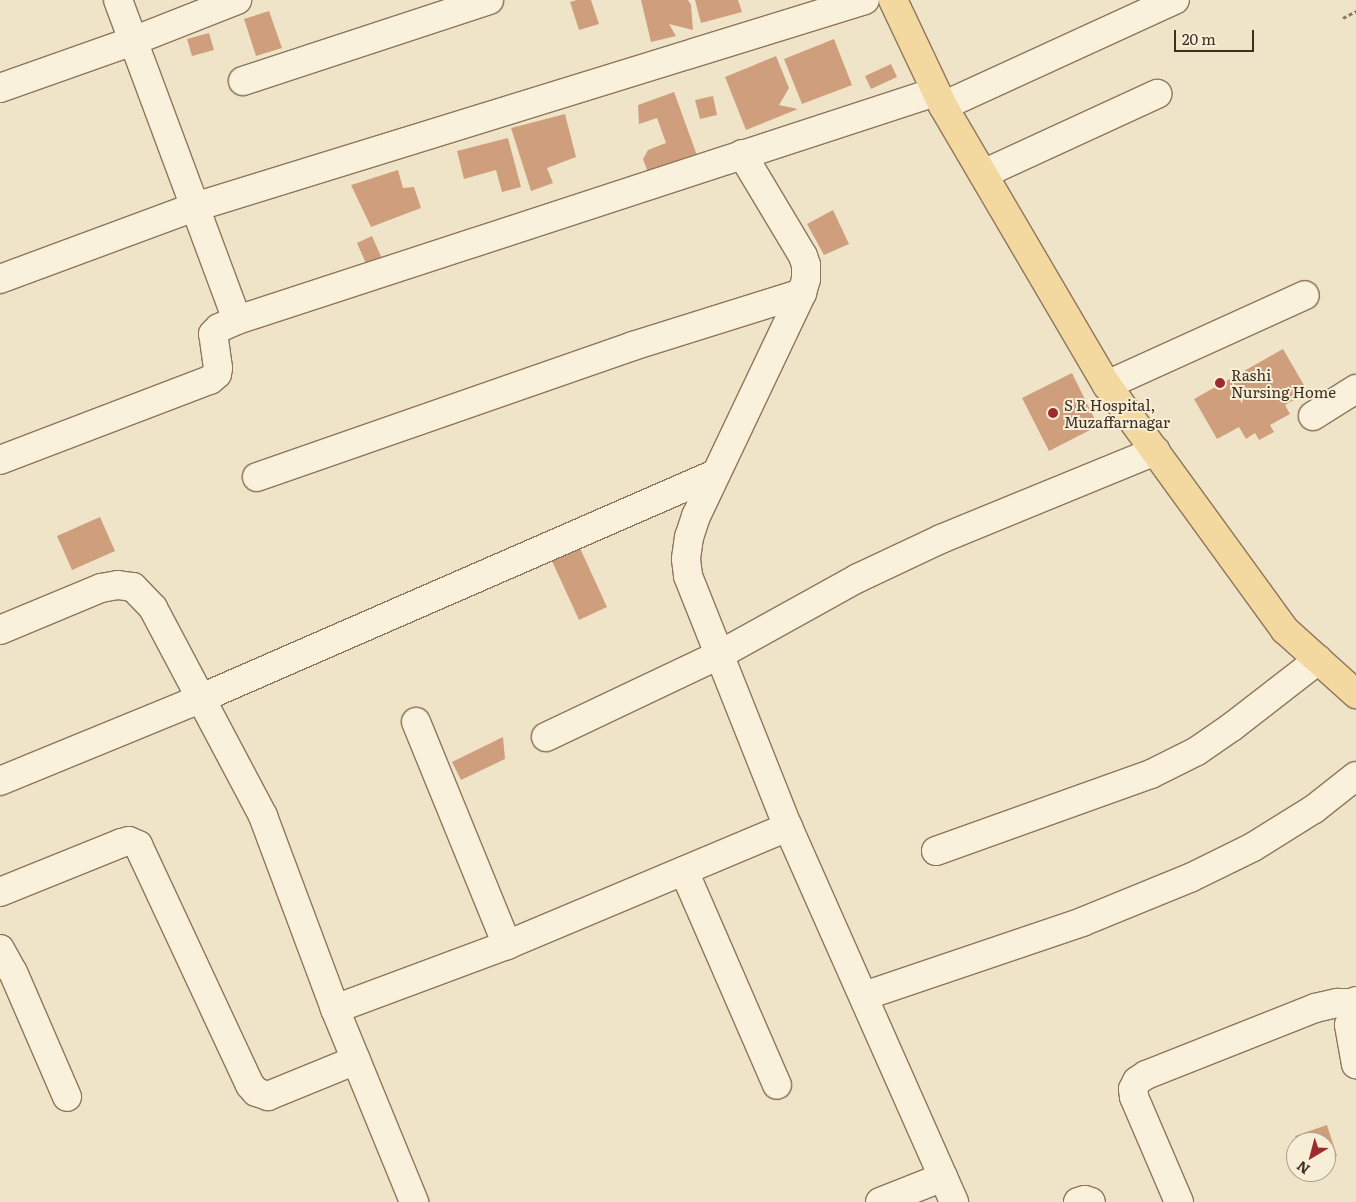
<!DOCTYPE html>
<style>
body{margin:0}
#map{position:relative;width:1356px;height:1202px;overflow:hidden;background:#f0e4c8;font-family:Literata,serif}
div>[style]{position:absolute}
[style*='--x']{left:calc(var(--x)*1px);top:calc(var(--y)*1px);width:calc(var(--w)*1px);rotate:calc(var(--a)*1deg)}
.building>*{inset:0;background:#cf9f7d}
.path>*{height:3px;margin-top:-1.5px;transform-origin:0;background:repeating-linear-gradient(90deg,#8d765c 0 4px,transparent 0 6.5px)}
.roads{filter:drop-shadow(1px 0 #8d765c) drop-shadow(-1px 0 #8d765c) drop-shadow(0 1px #8d765c) drop-shadow(0 -1px #8d765c)}
.minor>*{height:28px;margin:-14px;padding:0 14px;transform-origin:14px;border-radius:14px;background:#faf1dc}
.major>*{height:28px;margin:-14px;padding:0 14px;transform-origin:14px;border-radius:14px;background:#f3d9a0}
.dots>*{width:14px;height:14px;translate:-50% -50%;box-sizing:border-box;border:2px solid #f7eed8;border-radius:50%}
span{translate:-50% -50%;white-space:nowrap;text-align:center;line-height:1.15;-webkit-text-stroke:4px #f7eed8;paint-order:stroke}
.poi-label{font-size:15px;color:#3d2e20}
.left{translate:0 -50%;text-align:left}
.north{position:absolute;left:1286px;top:1132px;width:50px;height:50px;box-sizing:border-box;background:#f7eed8;border:1px solid #ada18e;border-radius:50%;rotate:217deg;font-size:14px;font-weight:700;line-height:20px;text-align:center;color:#3d2e20}
.north::after{content:'';display:block;margin:auto;width:18px;height:22px;background:#9e2a2b;clip-path:polygon(50% 0,100% 100%,50% 72%,0 100%)}
.scale{position:absolute;left:1174px;top:30px;width:80px;height:22px;box-sizing:border-box;border:2px solid #3d2e20;border-top:0;padding-left:6px;font-size:15px;line-height:18px;white-space:nowrap;color:#3d2e20;-webkit-text-stroke:4px #f7eed8;paint-order:stroke}
</style>
<div id="map">
<div class="building">
<div style="clip-path:polygon(577px 0,591px 0,599px 24px,579px 30px,570px 2px)"></div>
<div style="clip-path:polygon(641px 0,688px 0,691px 5px,693px 30px,669px 24px,676px 36px,651px 42px)"></div>
<div style="clip-path:polygon(695px 0,738px 0,742px 12px,701px 23px)"></div>
<div style="clip-path:polygon(269px 11px,282px 48px,256px 56px,244px 19px)"></div>
<div style="clip-path:polygon(209px 33px,214px 50px,192px 56px,187px 39px)"></div>
<div style="clip-path:polygon(834px 39px,852px 85px,802px 104px,784px 59px)"></div>
<div style="clip-path:polygon(776px 56px,789px 88px,779px 105px,798px 109px,746px 130px,725px 77px)"></div>
<div style="clip-path:polygon(891px 64px,897px 77px,871px 89px,865px 76px)"></div>
<div style="clip-path:polygon(674px 92px,698px 158px,649px 175px,643px 159px,648px 150px,666px 143px,657px 118px,639px 124px,638px 105px)"></div>
<div style="clip-path:polygon(713px 96px,717px 115px,700px 119px,695px 100px)"></div>
<div style="clip-path:polygon(565px 114px,576px 157px,547px 168px,553px 183px,531px 191px,511px 128px)"></div>
<div style="clip-path:polygon(508px 138px,521px 187px,502px 192px,496px 170px,464px 179px,457px 151px)"></div>
<div style="clip-path:polygon(398px 170px,403px 188px,414px 187px,421px 208px,371px 227px,351px 185px)"></div>
<div style="clip-path:polygon(833px 210px,849px 244px,824px 255px,807px 224px)"></div>
<div style="clip-path:polygon(372px 236px,383px 261px,368px 268px,357px 243px)"></div>
<div style="clip-path:polygon(1283px 349px,1308px 392px,1285px 405px,1290px 414px,1270px 425px,1274px 432px,1259px 440px,1255px 433px,1246px 439px,1239px 427px,1217px 439px,1194px 399px)"></div>
<div style="clip-path:polygon(1072px 373px,1098px 426px,1049px 451px,1022px 398px)"></div>
<div style="clip-path:polygon(100px 517px,115px 551px,72px 570px,57px 536px)"></div>
<div style="clip-path:polygon(579px 546px,607px 607px,579px 620px,551px 559px)"></div>
<div style="clip-path:polygon(503px 737px,505px 759px,461px 780px,452px 762px)"></div>
<div style="clip-path:polygon(1327px 1125px,1337px 1156px,1326px 1160px,1326px 1142px,1297px 1142px,1295px 1136px)"></div>
</div>
<div class="path">
<div style="--x:1343;--y:18;--w:15;--a:-28"></div>
</div>
<div class="roads">
<div class="minor">
<div style="--x:118;--y:0;--w:341;--a:69.6"></div>
<div style="--x:237;--y:320;--w:734;--a:-18.09"></div>
<div style="--x:243;--y:81;--w:259;--a:-18.2"></div>
<div style="--x:0;--y:88;--w:141;--a:-19.5"></div>
<div style="--x:133;--y:41;--w:112;--a:-21.5"></div>
<div style="--x:943;--y:106;--w:255;--a:-24.6"></div>
<div style="--x:742;--y:154;--w:119;--a:59.1"></div>
<div style="--x:803;--y:256;--w:9;--a:72"></div>
<div style="--x:806;--y:265;--w:14;--a:90"></div>
<div style="--x:806;--y:279;--w:15;--a:106"></div>
<div style="--x:802;--y:293;--w:247;--a:115.4"></div>
<div style="--x:696;--y:516;--w:22;--a:108"></div>
<div style="--x:689;--y:537;--w:22;--a:98"></div>
<div style="--x:686;--y:559;--w:17;--a:83"></div>
<div style="--x:688;--y:576;--w:270;--a:68.3"></div>
<div style="--x:788;--y:827;--w:410;--a:66.1"></div>
<div style="--x:983;--y:174;--w:192;--a:-24.7"></div>
<div style="--x:0;--y:279;--w:208;--a:-20.3"></div>
<div style="--x:195;--y:207;--w:701;--a:-17.17"></div>
<div style="--x:1107;--y:385;--w:217;--a:-24.4"></div>
<div style="--x:1313;--y:416;--w:51;--a:-32.1"></div>
<div style="--x:0;--y:460;--w:225;--a:-20.9"></div>
<div style="--x:210;--y:380;--w:9;--a:-41"></div>
<div style="--x:217;--y:374;--w:6;--a:-81"></div>
<div style="--x:218;--y:368;--w:34;--a:-98"></div>
<div style="--x:213;--y:334;--w:8;--a:-45"></div>
<div style="--x:219;--y:328;--w:20;--a:-24"></div>
<div style="--x:257;--y:477;--w:398;--a:-19.2"></div>
<div style="--x:633;--y:346;--w:177;--a:-17.4"></div>
<div style="--x:0;--y:630;--w:109;--a:-22.6"></div>
<div style="--x:101;--y:588;--w:17;--a:-10"></div>
<div style="--x:118;--y:585;--w:15;--a:8"></div>
<div style="--x:133;--y:587;--w:29;--a:46"></div>
<div style="--x:153;--y:608;--w:235;--a:62.1"></div>
<div style="--x:263;--y:816;--w:206;--a:69.5"></div>
<div style="--x:335;--y:1009;--w:209;--a:67.7"></div>
<div style="--x:416;--y:722;--w:241;--a:67.8"></div>
<div style="--x:507;--y:945;--w:305;--a:-22.8"></div>
<div style="--x:546;--y:737;--w:191;--a:-25.4"></div>
<div style="--x:719;--y:655;--w:159;--a:-29"></div>
<div style="--x:858;--y:578;--w:92;--a:-25.2"></div>
<div style="--x:941;--y:539;--w:232;--a:-22.3"></div>
<div style="--x:0;--y:781;--w:205;--a:-22.3"></div>
<div style="--x:190;--y:703;--w:573;--a:-23.57"></div>
<div style="--x:936;--y:851;--w:228;--a:-19.7"></div>
<div style="--x:1151;--y:774;--w:51;--a:-26.6"></div>
<div style="--x:1197;--y:751;--w:44;--a:-34.8"></div>
<div style="--x:1233;--y:726;--w:108;--a:-37.8"></div>
<div style="--x:684;--y:871;--w:233;--a:66.5"></div>
<div style="--x:0;--y:892;--w:131;--a:-22"></div>
<div style="--x:121;--y:843;--w:8;--a:-14"></div>
<div style="--x:129;--y:841;--w:10;--a:24"></div>
<div style="--x:138;--y:845;--w:265;--a:65"></div>
<div style="--x:250;--y:1085;--w:9;--a:49"></div>
<div style="--x:256;--y:1092;--w:13;--a:18"></div>
<div style="--x:268;--y:1096;--w:95;--a:-22.2"></div>
<div style="--x:0;--y:949;--w:26;--a:61"></div>
<div style="--x:13;--y:972;--w:136;--a:66.6"></div>
<div style="--x:864;--y:996;--w:230;--a:-18.7"></div>
<div style="--x:1082;--y:922;--w:117;--a:-22.2"></div>
<div style="--x:1190;--y:878;--w:70;--a:-26.2"></div>
<div style="--x:1253;--y:847;--w:72;--a:-31.9"></div>
<div style="--x:1314;--y:809;--w:53;--a:-38.2"></div>
<div style="--x:1356;--y:1001;--w:25;--a:106"></div>
<div style="--x:1349;--y:1025;--w:40;--a:80"></div>
<div style="--x:335;--y:1009;--w:184;--a:-20.4"></div>
<div style="--x:880;--y:1202;--w:68;--a:-21.6"></div>
<div style="--x:1078;--y:1202;--w:7;--a:-16"></div>
<div style="--x:1085;--y:1200;--w:6;--a:18"></div>
<div style="--x:1179;--y:1202;--w:114;--a:-113.2"></div>
<div style="--x:1134;--y:1097;--w:8;--a:-97"></div>
<div style="--x:1133;--y:1089;--w:9;--a:-63"></div>
<div style="--x:1137;--y:1081;--w:11;--a:-34"></div>
<div style="--x:1146;--y:1075;--w:182;--a:-21.6"></div>
<div style="--x:1315;--y:1008;--w:23;--a:-13"></div>
<div style="--x:1337;--y:1003;--w:18;--a:0"></div>
</div>
<div class="major">
<div style="--x:893;--y:0;--w:117;--a:64.7"></div>
<div style="--x:943;--y:106;--w:324;--a:59.6"></div>
<div style="--x:1107;--y:385;--w:303;--a:54"></div>
<div style="--x:1285;--y:630;--w:96;--a:42"></div>
</div>
</div>
<div class="dots">
<div style="left:1220px;top:383px;background:#9e2a2b"></div>
<div style="left:1053px;top:413px;background:#9e2a2b"></div>
</div>
<div class="poi-label">
<span class="left" style="left:1231px;top:383px">Rashi<br>Nursing Home</span>
<span class="left" style="left:1064px;top:413px">S R Hospital,<br>Muzaffarnagar</span>
</div>
<div class="north">N</div>
<div class="scale">20 m</div>
</div>
